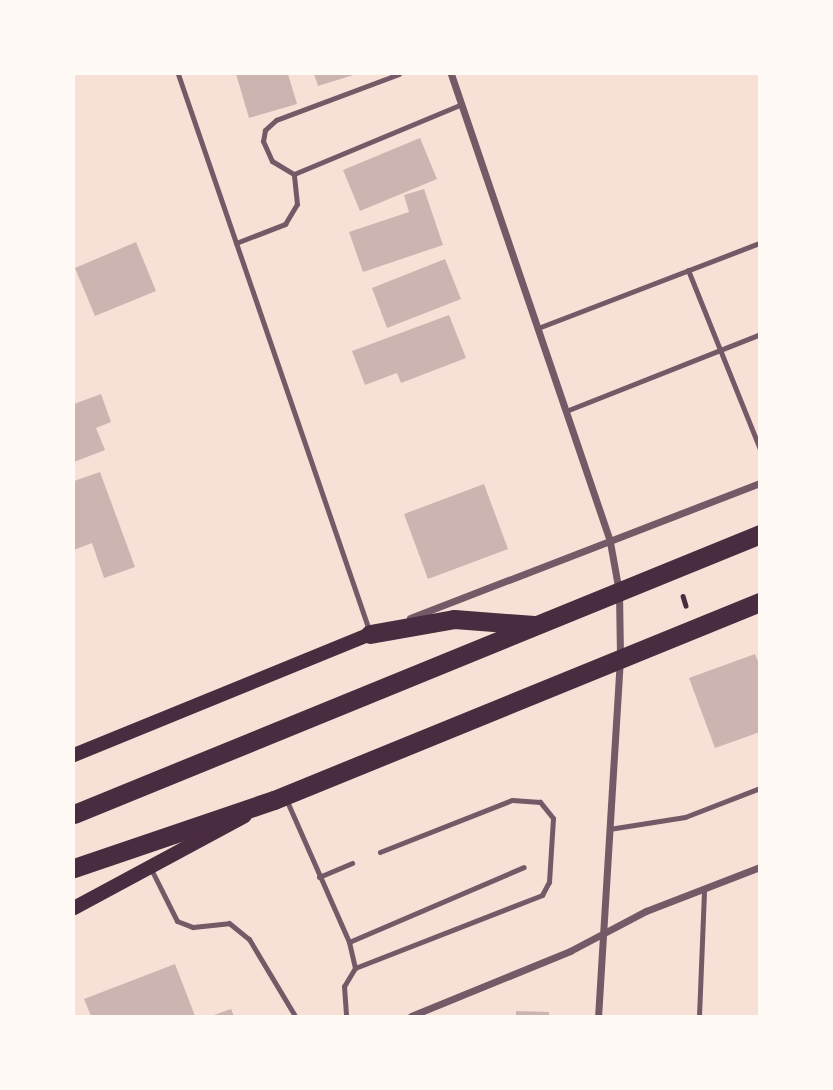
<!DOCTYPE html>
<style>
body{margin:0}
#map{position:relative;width:833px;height:1090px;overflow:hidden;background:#f7e1d7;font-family:"Fira Sans Condensed",sans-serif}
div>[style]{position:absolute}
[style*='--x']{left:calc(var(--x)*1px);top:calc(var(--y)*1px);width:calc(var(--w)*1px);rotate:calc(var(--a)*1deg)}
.building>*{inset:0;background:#ccb4b1}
.path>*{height:4.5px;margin:-2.25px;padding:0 2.25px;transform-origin:2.25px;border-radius:2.25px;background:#4a2c40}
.service>*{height:5px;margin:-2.5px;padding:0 2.5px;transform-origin:2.5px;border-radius:2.5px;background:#755966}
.minor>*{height:7px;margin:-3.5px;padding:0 3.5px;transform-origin:3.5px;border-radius:3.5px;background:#755966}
.secondary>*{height:14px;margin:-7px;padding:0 7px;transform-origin:7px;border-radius:7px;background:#4a2c40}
.trunk>*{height:19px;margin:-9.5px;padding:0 9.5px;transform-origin:9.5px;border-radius:9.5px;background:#4a2c40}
span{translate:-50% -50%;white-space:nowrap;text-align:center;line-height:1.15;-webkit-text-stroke:7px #fffaf5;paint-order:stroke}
.frame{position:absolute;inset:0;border:75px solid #fffaf5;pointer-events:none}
</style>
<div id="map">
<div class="building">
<div style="clip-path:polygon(236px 74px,288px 74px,297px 104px,249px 118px)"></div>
<div style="clip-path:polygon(314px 74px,357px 74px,318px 86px)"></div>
<div style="clip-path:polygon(420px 138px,437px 179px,360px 211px,343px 170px)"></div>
<div style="clip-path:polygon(424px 189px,443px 245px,363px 272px,349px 232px,409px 212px,404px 195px)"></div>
<div style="clip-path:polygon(136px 242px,156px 291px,95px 316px,75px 268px)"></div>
<div style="clip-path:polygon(445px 259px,461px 299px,387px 328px,372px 288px)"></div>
<div style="clip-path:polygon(449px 315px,466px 358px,401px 383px,397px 373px,365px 385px,352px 351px)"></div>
<div style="clip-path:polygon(101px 394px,111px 422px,96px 428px,105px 450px,74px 462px,74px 404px)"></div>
<div style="clip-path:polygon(100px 472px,135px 567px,104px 578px,92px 543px,74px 550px,74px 481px)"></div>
<div style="clip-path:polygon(484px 484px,508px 549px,428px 579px,404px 514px)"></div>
<div style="clip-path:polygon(755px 654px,760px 666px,760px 732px,715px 748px,689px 678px)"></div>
<div style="clip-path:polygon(175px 964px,195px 1016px,91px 1016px,84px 999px)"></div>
<div style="clip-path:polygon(231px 1009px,234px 1016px,211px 1016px)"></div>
<div style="clip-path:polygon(516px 1011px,549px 1012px,549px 1016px,516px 1016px)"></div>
</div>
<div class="path">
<div style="--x:683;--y:596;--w:10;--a:73"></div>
</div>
<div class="service">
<div style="--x:178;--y:74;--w:588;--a:71.04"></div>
<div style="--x:399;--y:74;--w:131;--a:159.5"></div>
<div style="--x:276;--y:120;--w:15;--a:138"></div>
<div style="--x:265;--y:130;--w:11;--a:100"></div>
<div style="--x:263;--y:141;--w:22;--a:66"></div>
<div style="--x:272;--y:161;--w:26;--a:31"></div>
<div style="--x:294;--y:174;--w:182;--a:-22.6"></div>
<div style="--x:236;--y:243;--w:53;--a:-21.2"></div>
<div style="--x:285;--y:224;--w:23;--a:-59"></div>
<div style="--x:297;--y:204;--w:30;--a:-96"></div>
<div style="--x:688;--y:270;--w:193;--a:68.1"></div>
<div style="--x:538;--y:328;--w:238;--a:-21"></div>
<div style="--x:566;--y:411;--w:209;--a:-21.6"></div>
<div style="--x:286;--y:799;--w:156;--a:66.2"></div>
<div style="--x:349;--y:942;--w:27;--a:77"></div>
<div style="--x:355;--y:968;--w:21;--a:121"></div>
<div style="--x:344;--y:986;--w:30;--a:86"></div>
<div style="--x:609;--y:829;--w:77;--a:-9"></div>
<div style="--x:685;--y:817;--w:80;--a:-21.1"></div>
<div style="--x:151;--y:869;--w:58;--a:63.4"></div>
<div style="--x:177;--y:921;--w:17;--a:21"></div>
<div style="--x:193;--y:927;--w:36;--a:-6"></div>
<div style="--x:229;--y:923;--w:26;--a:39"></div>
<div style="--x:249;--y:939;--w:90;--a:59.1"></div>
<div style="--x:319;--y:877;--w:36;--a:-23"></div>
<div style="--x:349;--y:942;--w:190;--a:-23.2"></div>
<div style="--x:355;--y:968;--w:201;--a:-21.3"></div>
<div style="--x:542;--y:895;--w:15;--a:-62"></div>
<div style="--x:549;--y:882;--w:64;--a:-86.4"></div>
<div style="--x:553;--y:818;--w:21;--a:-129"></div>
<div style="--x:540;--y:802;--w:28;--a:-176"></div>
<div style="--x:512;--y:800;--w:142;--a:158.5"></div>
<div style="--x:699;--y:1016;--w:125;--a:-87.7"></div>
</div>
<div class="minor">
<div style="--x:451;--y:74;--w:494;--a:71.2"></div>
<div style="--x:610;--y:542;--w:51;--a:79.8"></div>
<div style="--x:619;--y:592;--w:66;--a:89.1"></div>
<div style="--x:620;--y:658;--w:359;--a:93.5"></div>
<div style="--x:410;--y:618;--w:375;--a:-21.1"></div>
<div style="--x:411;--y:1016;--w:172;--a:-22.2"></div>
<div style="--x:570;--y:951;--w:86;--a:-27.8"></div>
<div style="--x:646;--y:911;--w:122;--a:-21.1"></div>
</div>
<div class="secondary">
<div style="--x:74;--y:755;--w:320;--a:-22.2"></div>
<div style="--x:74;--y:908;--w:194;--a:-28.3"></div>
</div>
<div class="trunk">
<div style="--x:370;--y:634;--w:85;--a:-10.1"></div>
<div style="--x:454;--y:619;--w:80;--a:4.3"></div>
<div style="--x:74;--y:814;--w:741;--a:-22.2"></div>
<div style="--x:74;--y:868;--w:211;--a:-18.8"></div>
<div style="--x:274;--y:800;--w:525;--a:-22.17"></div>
</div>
<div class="frame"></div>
</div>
